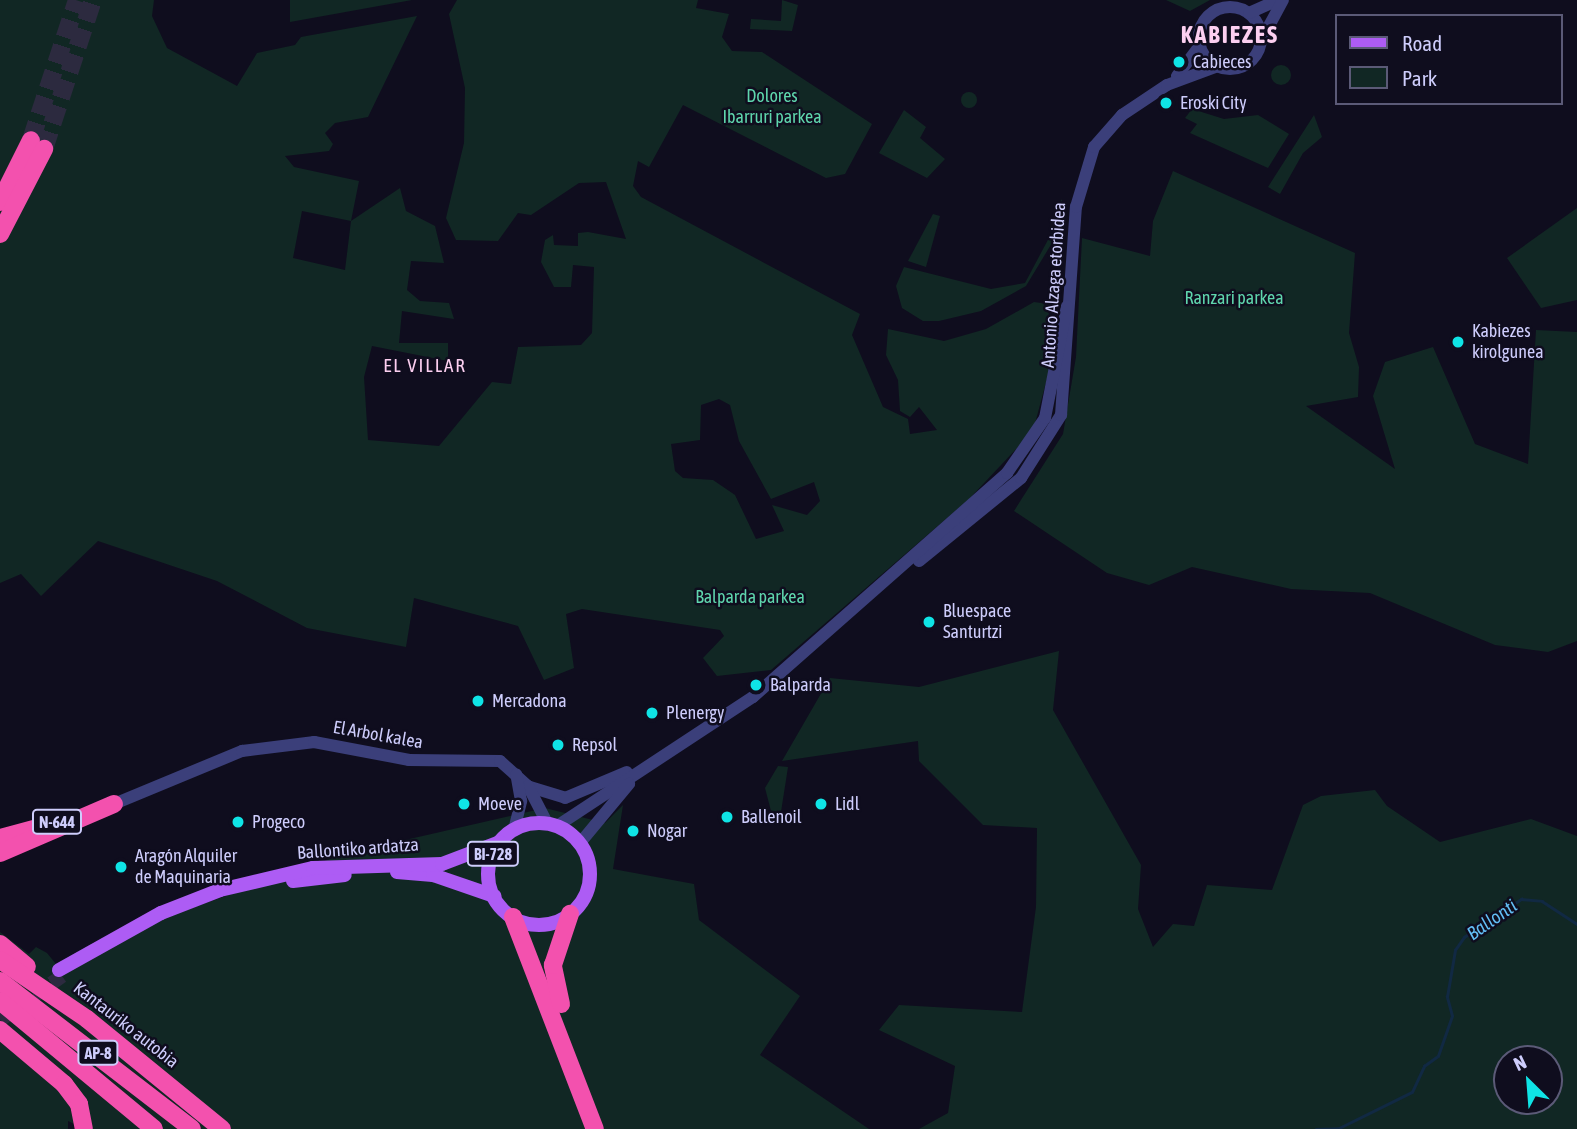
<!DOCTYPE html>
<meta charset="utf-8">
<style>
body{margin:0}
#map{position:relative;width:1577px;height:1129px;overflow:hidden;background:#0f0d1e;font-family:"Asap Condensed",sans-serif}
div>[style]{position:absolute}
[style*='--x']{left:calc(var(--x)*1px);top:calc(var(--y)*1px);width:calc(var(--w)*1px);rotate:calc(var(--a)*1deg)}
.green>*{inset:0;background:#112724}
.round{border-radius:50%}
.stream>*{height:2.5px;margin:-1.25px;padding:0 1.25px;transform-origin:1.25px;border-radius:1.25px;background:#112943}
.primary-tunnel>*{height:14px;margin-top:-7px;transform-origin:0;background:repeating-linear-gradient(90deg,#2c2a3f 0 14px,transparent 0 21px)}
.motorway-tunnel>*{height:18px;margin-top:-9px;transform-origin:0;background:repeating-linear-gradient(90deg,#2c2a3f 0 18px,transparent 0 27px)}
.tertiary>*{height:12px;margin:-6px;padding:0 6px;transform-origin:6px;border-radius:6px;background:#3b3f7a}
.tertiary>.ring{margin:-6px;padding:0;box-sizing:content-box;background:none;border:12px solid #3b3f7a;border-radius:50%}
.primary>*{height:14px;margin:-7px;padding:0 7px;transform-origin:7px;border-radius:7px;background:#ad5cf4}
.primary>.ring{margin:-7px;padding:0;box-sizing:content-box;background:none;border:14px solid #ad5cf4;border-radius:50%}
.motorway>*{height:18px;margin:-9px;padding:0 9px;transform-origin:9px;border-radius:9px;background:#f351ae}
.dots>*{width:19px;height:19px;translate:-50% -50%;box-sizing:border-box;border:4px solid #0f0d1e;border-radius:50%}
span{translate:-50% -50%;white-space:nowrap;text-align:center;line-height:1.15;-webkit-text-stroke:5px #0f0d1e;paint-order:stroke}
.shield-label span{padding:2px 5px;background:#0f0d1e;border:2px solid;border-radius:5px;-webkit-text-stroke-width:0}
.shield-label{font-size:16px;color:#cecdfc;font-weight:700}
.poi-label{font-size:18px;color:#cecdfc}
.left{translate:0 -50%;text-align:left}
.park-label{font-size:18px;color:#5fd6ad}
.street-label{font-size:18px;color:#cecdfc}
.neighbourhood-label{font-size:19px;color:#fccff0;letter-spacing:2px}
.water-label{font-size:19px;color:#62bef5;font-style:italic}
.district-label{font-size:24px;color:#fccff0;font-weight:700;letter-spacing:2px}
.legend{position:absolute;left:1335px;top:14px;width:228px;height:91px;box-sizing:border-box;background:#0f0d1e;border:2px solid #5b5a77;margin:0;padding:9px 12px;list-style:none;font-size:21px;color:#cecdfc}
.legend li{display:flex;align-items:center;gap:14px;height:35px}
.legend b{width:35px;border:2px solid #5b5a77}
.north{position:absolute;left:1493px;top:1045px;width:70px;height:70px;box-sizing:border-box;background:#0f0d1e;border:2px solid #5b5a77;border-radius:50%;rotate:335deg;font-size:19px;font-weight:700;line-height:28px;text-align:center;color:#cecdfc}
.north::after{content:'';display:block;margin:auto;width:24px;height:32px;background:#0fe4e6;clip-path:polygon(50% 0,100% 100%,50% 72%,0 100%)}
</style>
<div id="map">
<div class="green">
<div style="clip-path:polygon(evenodd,0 0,154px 0,152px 16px,167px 48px,237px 86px,257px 53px,295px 45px,301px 37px,417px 16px,368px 117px,335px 123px,325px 133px,333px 144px,329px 151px,285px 156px,294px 167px,359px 181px,351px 221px,400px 188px,406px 211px,435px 226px,444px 263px,411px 261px,407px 290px,420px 301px,449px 303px,454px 319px,402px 311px,399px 343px,448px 343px,448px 361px,372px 346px,364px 377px,368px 440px,439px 446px,492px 382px,511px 384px,518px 347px,581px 345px,592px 333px,594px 267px,573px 265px,571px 287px,554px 287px,541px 262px,545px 240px,553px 235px,554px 245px,578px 246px,578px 233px,588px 232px,626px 239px,606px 182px,579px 183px,531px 215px,518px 213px,498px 241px,456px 240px,446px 218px,464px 143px,465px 88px,449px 14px,457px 0,698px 0,696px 8px,729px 14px,722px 37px,732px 51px,762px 52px,872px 124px,845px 174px,826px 178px,683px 105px,649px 167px,638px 161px,633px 186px,641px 197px,860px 314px,852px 335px,883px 407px,908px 419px,910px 434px,937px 430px,919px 407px,910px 417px,900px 411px,898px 380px,886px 355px,888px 329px,944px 341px,986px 329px,1034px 302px,1048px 304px,1052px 360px,1033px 431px,969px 499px,771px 670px,717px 676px,703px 658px,724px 636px,720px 630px,582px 609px,566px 614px,574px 668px,544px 680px,518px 626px,414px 598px,406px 647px,307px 628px,217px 581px,98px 541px,41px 596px,21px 574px,0 583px,0 0,302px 211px,351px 221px,345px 270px,293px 258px,302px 211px,0 0,719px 399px,730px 405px,739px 441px,771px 499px,814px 482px,820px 501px,807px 515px,772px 505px,784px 531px,756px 539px,735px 495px,713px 480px,683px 478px,675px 471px,671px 444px,700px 440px,701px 405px,719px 399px)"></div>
<div style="clip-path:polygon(290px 0,412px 0,290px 22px)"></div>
<div style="clip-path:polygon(782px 0,798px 5px,792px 31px,750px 29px,751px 19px,781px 21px)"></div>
<div style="clip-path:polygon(1166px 0,1210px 0,1190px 11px)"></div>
<div class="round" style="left:1271px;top:65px;width:20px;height:20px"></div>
<div class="round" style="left:961px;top:92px;width:16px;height:16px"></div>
<div style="clip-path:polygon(1192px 109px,1224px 119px,1258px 115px,1289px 134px,1268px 168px,1190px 133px,1197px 124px,1185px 118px)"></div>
<div style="clip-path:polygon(904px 110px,926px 127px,920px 138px,945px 159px,927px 178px,879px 153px)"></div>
<div style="clip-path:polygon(1314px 115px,1322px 137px,1303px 153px,1280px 194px,1268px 187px)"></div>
<div style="clip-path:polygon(1173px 171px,1355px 253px,1349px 333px,1359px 367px,1358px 397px,1306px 406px,1395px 469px,1373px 396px,1385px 362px,1433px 347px,1475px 444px,1528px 464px,1536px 330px,1577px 332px,1577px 641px,1548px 652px,1495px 645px,1370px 593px,1291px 589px,1192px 567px,1149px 585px,1107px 573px,1014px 511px,1063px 434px,1076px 357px,1082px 238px,1150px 256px,1153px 221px)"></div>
<div style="clip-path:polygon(1062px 199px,1061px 228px,1026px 286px,981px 311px,939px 321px,923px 321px,902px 308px,896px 286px,904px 267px,991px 289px,1025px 283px,1059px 219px,1053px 216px)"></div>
<div style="clip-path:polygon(1577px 208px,1577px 300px,1541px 308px,1507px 258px)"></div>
<div style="clip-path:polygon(933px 214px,940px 216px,926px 267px,908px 261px)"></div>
<div style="clip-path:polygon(evenodd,1059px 651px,1053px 710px,1141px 865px,1138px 909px,1153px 947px,1173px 924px,1194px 926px,1207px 885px,1272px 890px,1303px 805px,1321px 796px,1375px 790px,1387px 806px,1440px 842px,1531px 819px,1577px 836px,1577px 1129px,919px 1129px,948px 1113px,955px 1066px,879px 1030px,899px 1005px,1022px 1012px,1036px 907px,1037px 828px,983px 825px,919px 761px,918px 741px,782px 761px,830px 678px,919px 687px,1059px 651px,1549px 1059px,1549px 1101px,1507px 1101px,1507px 1059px,1549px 1059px)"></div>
<div style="clip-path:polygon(778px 766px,788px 767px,781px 812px,771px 811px,765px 788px)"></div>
<div style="clip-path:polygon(623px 805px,613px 869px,694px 884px,699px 920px,800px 996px,760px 1055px,869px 1129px,85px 1129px,68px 1121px,68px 1129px,0 1129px,0 932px,29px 954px,36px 947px,47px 953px,56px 964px,91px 944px,344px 854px,545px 808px,605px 823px)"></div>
</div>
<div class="stream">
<div style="--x:1316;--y:1129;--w:23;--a:-2"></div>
<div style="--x:1339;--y:1128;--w:81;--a:-26.3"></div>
<div style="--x:1412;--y:1092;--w:29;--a:-65"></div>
<div style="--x:1424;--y:1066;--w:17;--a:-36"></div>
<div style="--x:1438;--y:1056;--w:42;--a:-70.7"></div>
<div style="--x:1452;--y:1016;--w:20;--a:-105"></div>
<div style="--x:1447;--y:997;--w:48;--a:-80.3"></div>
<div style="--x:1455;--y:950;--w:16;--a:-55"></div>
<div style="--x:1464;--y:937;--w:69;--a:-33.7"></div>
<div style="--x:1521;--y:899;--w:21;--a:5"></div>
<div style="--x:1542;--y:901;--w:42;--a:33.3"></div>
</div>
<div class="primary-tunnel">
<div style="--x:0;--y:1020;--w:76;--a:-35.4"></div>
</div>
<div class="motorway-tunnel">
<div style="--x:31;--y:140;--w:147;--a:-71.8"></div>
<div style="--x:44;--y:149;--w:157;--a:-71.8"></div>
</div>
<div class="tertiary">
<div class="ring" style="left:1199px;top:7px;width:50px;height:50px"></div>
<div style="--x:1249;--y:13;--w:32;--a:-24"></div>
<div style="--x:1262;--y:39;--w:44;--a:-61.7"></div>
<div style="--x:1177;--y:76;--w:38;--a:-53"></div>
<div style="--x:919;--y:561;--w:132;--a:-39.1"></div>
<div style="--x:1021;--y:478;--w:75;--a:-57.6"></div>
<div style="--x:1061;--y:415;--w:209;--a:-85.9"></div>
<div style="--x:1076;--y:207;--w:63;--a:-73.3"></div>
<div style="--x:1094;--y:147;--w:43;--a:-48.8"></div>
<div style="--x:1122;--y:115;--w:54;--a:-33.7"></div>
<div style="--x:1167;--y:85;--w:54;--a:-20.4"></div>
<div style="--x:530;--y:787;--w:37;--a:17"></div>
<div style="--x:565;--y:798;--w:67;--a:-22.8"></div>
<div style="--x:114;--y:804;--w:139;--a:-22.5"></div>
<div style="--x:242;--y:751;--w:73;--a:-7.1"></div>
<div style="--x:314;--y:742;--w:97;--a:10.7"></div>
<div style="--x:409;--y:760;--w:91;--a:0.6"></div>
<div style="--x:500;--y:761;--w:38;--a:42"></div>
<div style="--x:528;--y:786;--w:42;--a:62.8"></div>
<div style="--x:557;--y:826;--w:235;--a:-33.4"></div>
<div style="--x:753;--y:697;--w:339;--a:-41.4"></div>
<div style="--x:1007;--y:473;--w:67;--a:-55.4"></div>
<div style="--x:1045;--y:418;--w:114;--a:-78.9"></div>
<div style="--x:514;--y:830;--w:30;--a:-76"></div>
<div style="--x:521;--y:801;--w:27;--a:-100"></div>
<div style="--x:580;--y:843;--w:77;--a:-50.3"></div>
</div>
<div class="primary">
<div class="ring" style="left:488px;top:823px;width:88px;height:88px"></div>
<div style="--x:397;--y:872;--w:36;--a:5"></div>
<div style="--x:433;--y:875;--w:65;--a:19"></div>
<div style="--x:293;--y:881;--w:52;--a:-6.6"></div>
<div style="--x:59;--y:970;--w:117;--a:-29.2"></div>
<div style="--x:161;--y:913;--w:63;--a:-21.3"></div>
<div style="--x:220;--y:890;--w:96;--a:-13.3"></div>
<div style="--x:313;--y:868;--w:129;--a:-1.8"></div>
<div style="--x:442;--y:864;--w:62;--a:-20.8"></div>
</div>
<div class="motorway">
<div style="--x:0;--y:202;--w:69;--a:-63.4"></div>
<div style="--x:0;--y:234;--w:96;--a:-62.6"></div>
<div style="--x:0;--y:838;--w:35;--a:-15"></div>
<div style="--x:0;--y:853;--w:124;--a:-23.3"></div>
<div style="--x:513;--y:917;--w:227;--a:68.9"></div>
<div style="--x:0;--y:944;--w:35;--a:40"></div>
<div style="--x:0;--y:960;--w:105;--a:34.1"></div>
<div style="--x:87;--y:1019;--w:174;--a:39.2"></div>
<div style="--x:0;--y:981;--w:242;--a:37.6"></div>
<div style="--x:0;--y:1001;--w:200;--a:39.7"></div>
<div style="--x:561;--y:1004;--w:40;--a:-102"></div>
<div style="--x:553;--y:965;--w:54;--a:-71.6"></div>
<div style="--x:0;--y:1030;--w:84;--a:40.2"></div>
<div style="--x:64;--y:1084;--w:25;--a:53"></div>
<div style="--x:79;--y:1104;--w:25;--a:79"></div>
</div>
<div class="dots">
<div style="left:1179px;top:62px;background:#0fe4e6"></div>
<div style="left:1166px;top:103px;background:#0fe4e6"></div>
<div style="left:1458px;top:342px;background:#0fe4e6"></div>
<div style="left:929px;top:622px;background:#0fe4e6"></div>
<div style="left:756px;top:685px;background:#0fe4e6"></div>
<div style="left:478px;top:701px;background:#0fe4e6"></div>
<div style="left:652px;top:713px;background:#0fe4e6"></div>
<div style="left:558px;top:745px;background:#0fe4e6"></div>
<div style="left:464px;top:804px;background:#0fe4e6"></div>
<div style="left:821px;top:804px;background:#0fe4e6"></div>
<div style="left:727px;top:817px;background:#0fe4e6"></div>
<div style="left:238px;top:822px;background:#0fe4e6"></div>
<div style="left:633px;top:831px;background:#0fe4e6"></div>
<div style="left:121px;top:867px;background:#0fe4e6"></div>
</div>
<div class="shield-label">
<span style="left:57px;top:822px">N-644</span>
<span style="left:493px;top:854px">BI-728</span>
<span style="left:98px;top:1053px">AP-8</span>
</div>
<div class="poi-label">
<span class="left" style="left:1193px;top:62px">Cabieces</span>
<span class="left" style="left:1180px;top:103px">Eroski City</span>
<span class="left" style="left:1472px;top:342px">Kabiezes<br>kirolgunea</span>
<span class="left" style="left:943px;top:622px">Bluespace<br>Santurtzi</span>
<span class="left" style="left:770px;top:685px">Balparda</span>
<span class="left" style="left:492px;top:701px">Mercadona</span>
<span class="left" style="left:666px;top:713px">Plenergy</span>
<span class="left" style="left:572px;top:745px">Repsol</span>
<span class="left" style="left:478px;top:804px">Moeve</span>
<span class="left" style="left:835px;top:804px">Lidl</span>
<span class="left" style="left:741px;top:817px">Ballenoil</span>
<span class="left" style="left:252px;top:822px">Progeco</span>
<span class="left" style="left:647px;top:831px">Nogar</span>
<span class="left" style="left:135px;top:867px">Aragón Alquiler<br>de Maquinaria</span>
</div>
<div class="park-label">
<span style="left:772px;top:107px">Dolores<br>Ibarruri parkea</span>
<span style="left:1234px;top:298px">Ranzari parkea</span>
<span style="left:750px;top:597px">Balparda parkea</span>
</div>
<div class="street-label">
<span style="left:1054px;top:285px;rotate:-86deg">Antonio Alzaga etorbidea</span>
<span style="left:378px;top:735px;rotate:10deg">El Arbol kalea</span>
<span style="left:358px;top:849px;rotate:-4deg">Ballontiko ardatza</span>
<span style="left:126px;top:1025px;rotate:38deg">Kantauriko autobia</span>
</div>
<div class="neighbourhood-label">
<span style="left:425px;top:366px">EL VILLAR</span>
</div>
<div class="water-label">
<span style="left:1492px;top:920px;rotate:-35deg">Ballonti</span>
</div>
<div class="district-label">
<span style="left:1230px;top:35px">KABIEZES</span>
</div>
<ul class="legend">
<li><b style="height:9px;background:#ad5cf4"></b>Road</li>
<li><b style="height:19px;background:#112724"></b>Park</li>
</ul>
<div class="north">N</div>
</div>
